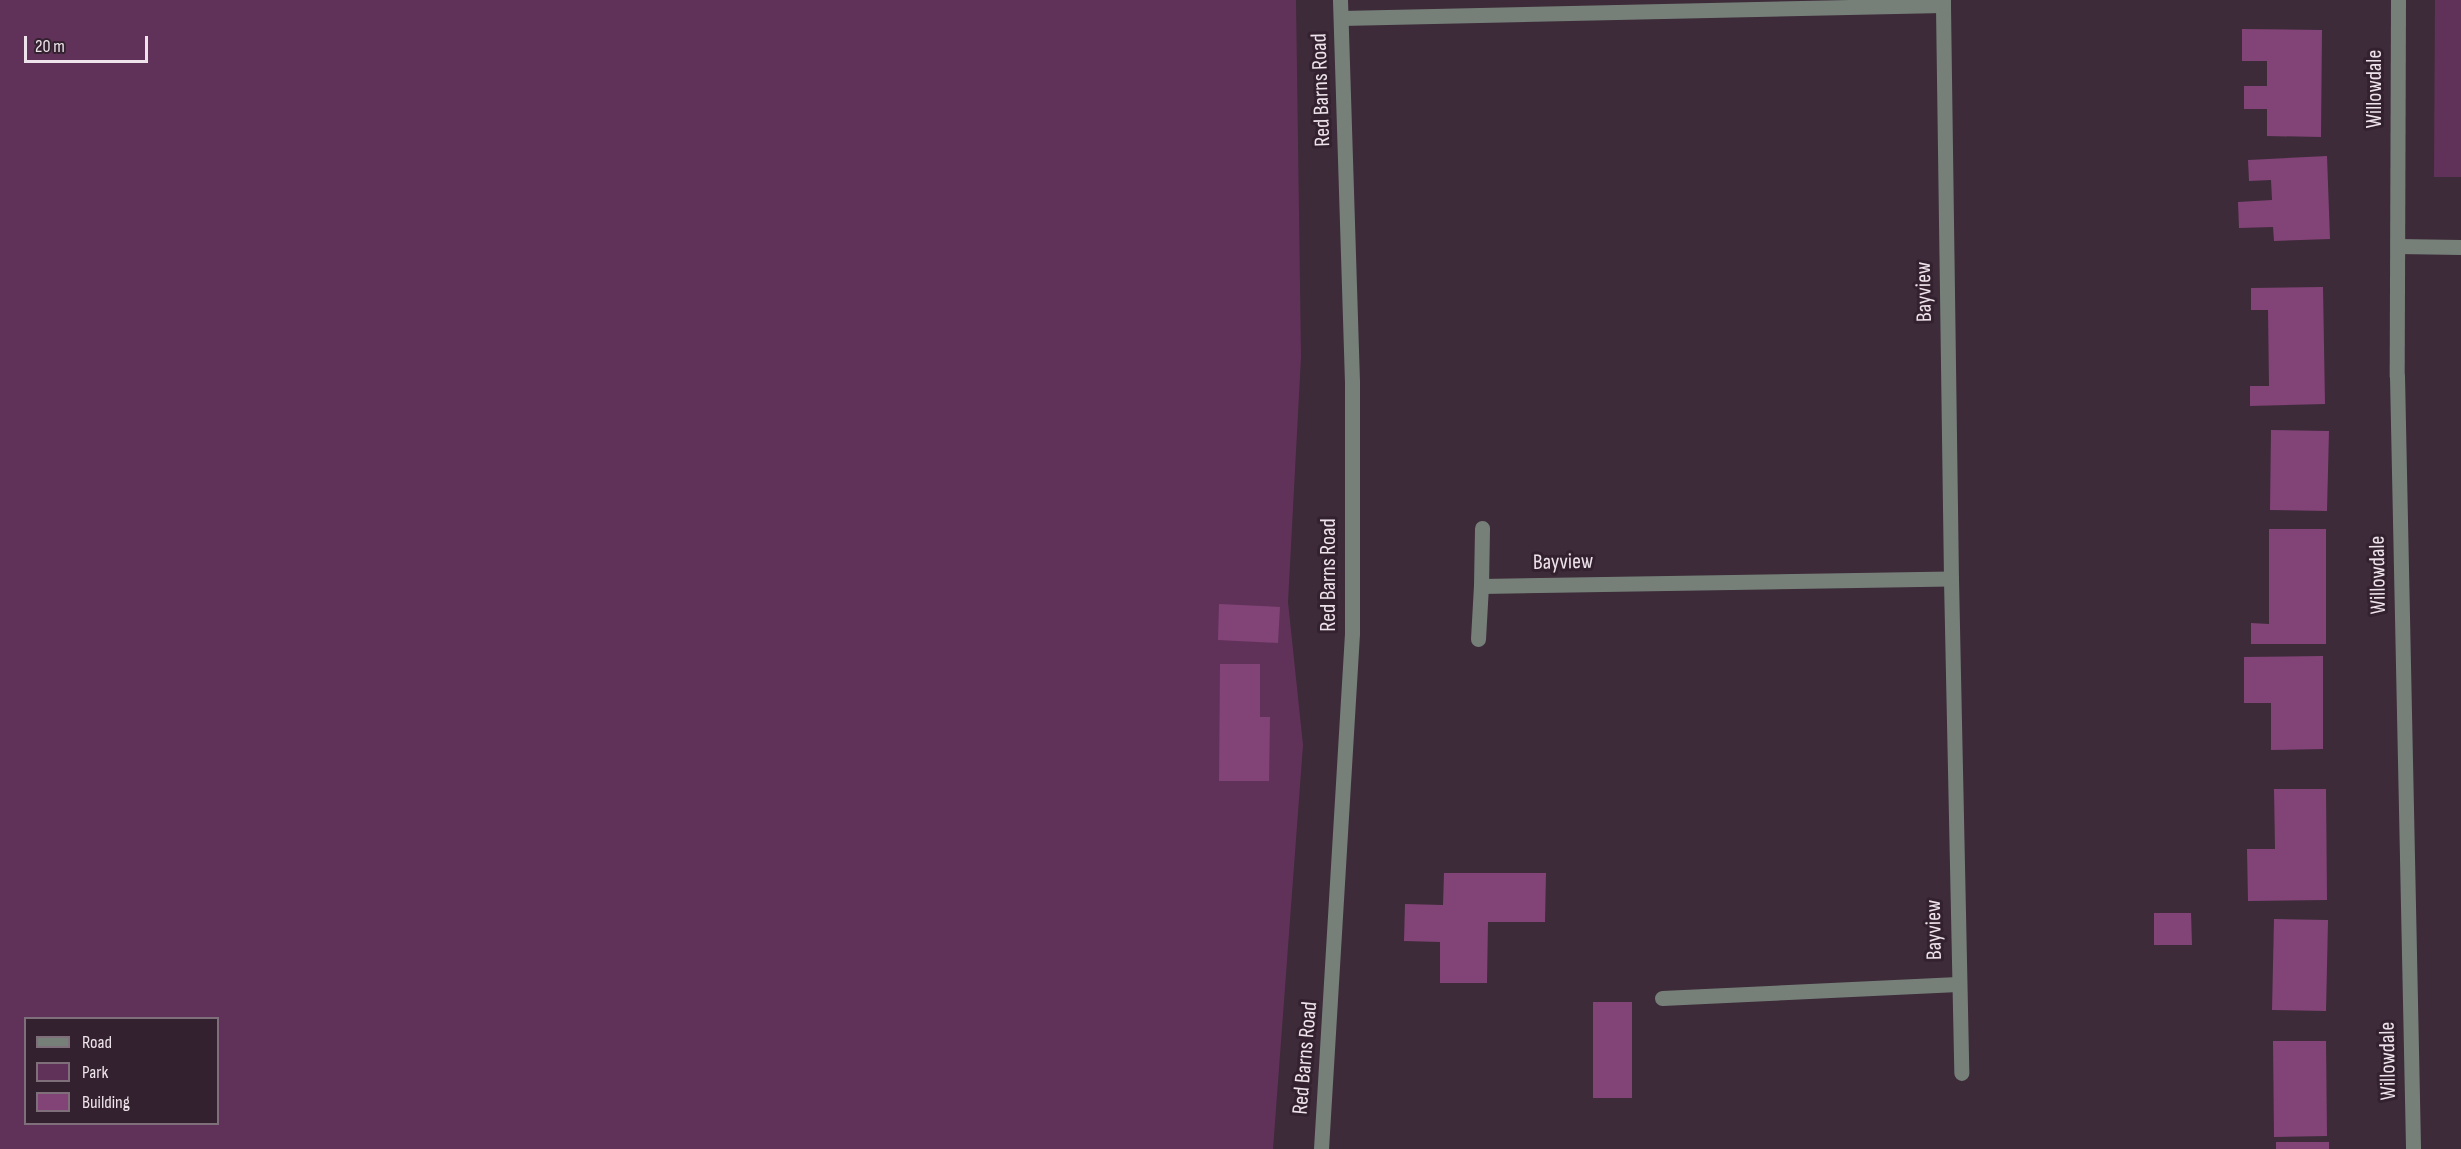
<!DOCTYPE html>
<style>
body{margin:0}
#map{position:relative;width:2461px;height:1149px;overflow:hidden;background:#3d2b39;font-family:"Sofia Sans Condensed",sans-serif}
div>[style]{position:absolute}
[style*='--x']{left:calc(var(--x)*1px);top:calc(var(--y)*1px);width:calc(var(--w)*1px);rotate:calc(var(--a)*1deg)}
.green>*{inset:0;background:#613259}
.building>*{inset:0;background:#824377}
.minor>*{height:15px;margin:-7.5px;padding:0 7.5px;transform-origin:7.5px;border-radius:7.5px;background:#768079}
span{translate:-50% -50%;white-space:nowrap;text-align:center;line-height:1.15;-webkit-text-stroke:6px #33212f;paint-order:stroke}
.street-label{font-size:22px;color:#eee3eb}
.legend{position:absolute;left:24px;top:1017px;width:195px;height:108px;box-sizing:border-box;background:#33212f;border:2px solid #7e6f7a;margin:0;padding:8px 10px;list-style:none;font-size:18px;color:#eee3eb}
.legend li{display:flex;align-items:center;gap:12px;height:30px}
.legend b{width:30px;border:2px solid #7e6f7a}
.scale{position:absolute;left:24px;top:36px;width:124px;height:27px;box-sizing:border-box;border:3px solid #eee3eb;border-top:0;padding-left:8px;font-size:18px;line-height:21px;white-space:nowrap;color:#eee3eb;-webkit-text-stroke:4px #33212f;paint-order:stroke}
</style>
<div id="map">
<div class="green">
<div style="clip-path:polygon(evenodd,0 0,1296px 0,1301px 357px,1288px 602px,1303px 745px,1273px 1149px,0 1149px,0 0,26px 1018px,218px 1018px,218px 1124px,26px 1124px,26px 1018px)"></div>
<div style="clip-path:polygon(2435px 0,2461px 0,2461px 177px,2434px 177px)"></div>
</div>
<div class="building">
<div style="clip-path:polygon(2242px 29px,2322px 30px,2321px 137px,2267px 136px,2267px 109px,2244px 109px,2244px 86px,2267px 86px,2267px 61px,2242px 61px)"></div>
<div style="clip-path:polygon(2327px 156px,2330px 239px,2274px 241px,2273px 227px,2239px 228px,2238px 202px,2272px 200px,2271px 180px,2249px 181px,2248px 160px)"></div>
<div style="clip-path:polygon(2323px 287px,2325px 404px,2250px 406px,2250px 386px,2269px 386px,2268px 310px,2251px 310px,2251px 288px)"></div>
<div style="clip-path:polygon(2271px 430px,2329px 431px,2327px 511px,2270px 510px)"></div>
<div style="clip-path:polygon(2269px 529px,2326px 529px,2326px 644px,2251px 644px,2251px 623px,2269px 624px)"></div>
<div style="clip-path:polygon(1219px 604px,1280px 607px,1278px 643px,1218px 640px)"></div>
<div style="clip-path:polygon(2323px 656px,2323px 749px,2271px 750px,2271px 703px,2244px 703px,2244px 657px)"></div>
<div style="clip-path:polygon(1220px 664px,1260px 664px,1260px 717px,1270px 717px,1269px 781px,1219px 781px)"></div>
<div style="clip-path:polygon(2274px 789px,2326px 789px,2327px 900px,2248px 901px,2247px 849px,2275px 849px)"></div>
<div style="clip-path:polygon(1444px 873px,1546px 873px,1545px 922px,1488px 922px,1487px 983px,1440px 983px,1440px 942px,1404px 941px,1405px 904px,1443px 905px)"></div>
<div style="clip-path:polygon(2154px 913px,2191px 913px,2192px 945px,2154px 945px)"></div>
<div style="clip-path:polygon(2274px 919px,2328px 920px,2326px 1011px,2272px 1010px)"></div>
<div style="clip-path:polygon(1593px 1002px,1632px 1002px,1632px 1098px,1593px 1098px)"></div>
<div style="clip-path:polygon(2273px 1041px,2326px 1041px,2327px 1136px,2274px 1137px)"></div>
<div style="clip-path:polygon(2276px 1142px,2329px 1142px,2329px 1149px,2276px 1149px)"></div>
</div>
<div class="minor">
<div style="--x:2398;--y:0;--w:376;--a:90.2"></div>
<div style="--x:2397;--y:376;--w:773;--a:88.81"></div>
<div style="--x:1341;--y:18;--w:602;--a:-1.24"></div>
<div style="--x:1943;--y:5;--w:5;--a:-90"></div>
<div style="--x:2398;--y:246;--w:63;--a:0.9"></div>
<div style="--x:1951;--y:579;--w:494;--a:88.8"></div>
<div style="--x:1481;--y:586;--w:58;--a:-89"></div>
<div style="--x:1478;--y:639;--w:53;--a:-86.8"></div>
<div style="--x:1481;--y:586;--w:470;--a:-0.9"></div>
<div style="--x:1951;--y:579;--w:574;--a:-90.8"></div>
<div style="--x:1662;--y:998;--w:296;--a:-2.7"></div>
<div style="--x:1321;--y:1149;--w:517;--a:-86.56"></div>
<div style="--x:1352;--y:633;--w:251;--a:-90"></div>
<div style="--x:1352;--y:382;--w:382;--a:-91.8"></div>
</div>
<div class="street-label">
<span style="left:2375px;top:89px;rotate:-90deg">Willowdale</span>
<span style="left:1321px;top:90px;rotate:-92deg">Red Barns Road</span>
<span style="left:1924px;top:292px;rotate:-91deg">Bayview</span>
<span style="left:1563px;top:562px;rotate:-1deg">Bayview</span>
<span style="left:1329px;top:575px;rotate:-90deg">Red Barns Road</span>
<span style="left:2378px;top:575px;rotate:-91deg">Willowdale</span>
<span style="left:1934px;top:930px;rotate:-91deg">Bayview</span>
<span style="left:1305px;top:1058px;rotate:-85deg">Red Barns Road</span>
<span style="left:2388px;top:1061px;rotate:-91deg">Willowdale</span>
</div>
<ul class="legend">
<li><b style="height:8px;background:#768079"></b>Road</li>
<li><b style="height:16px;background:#613259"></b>Park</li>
<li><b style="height:16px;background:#824377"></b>Building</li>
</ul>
<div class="scale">20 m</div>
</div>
